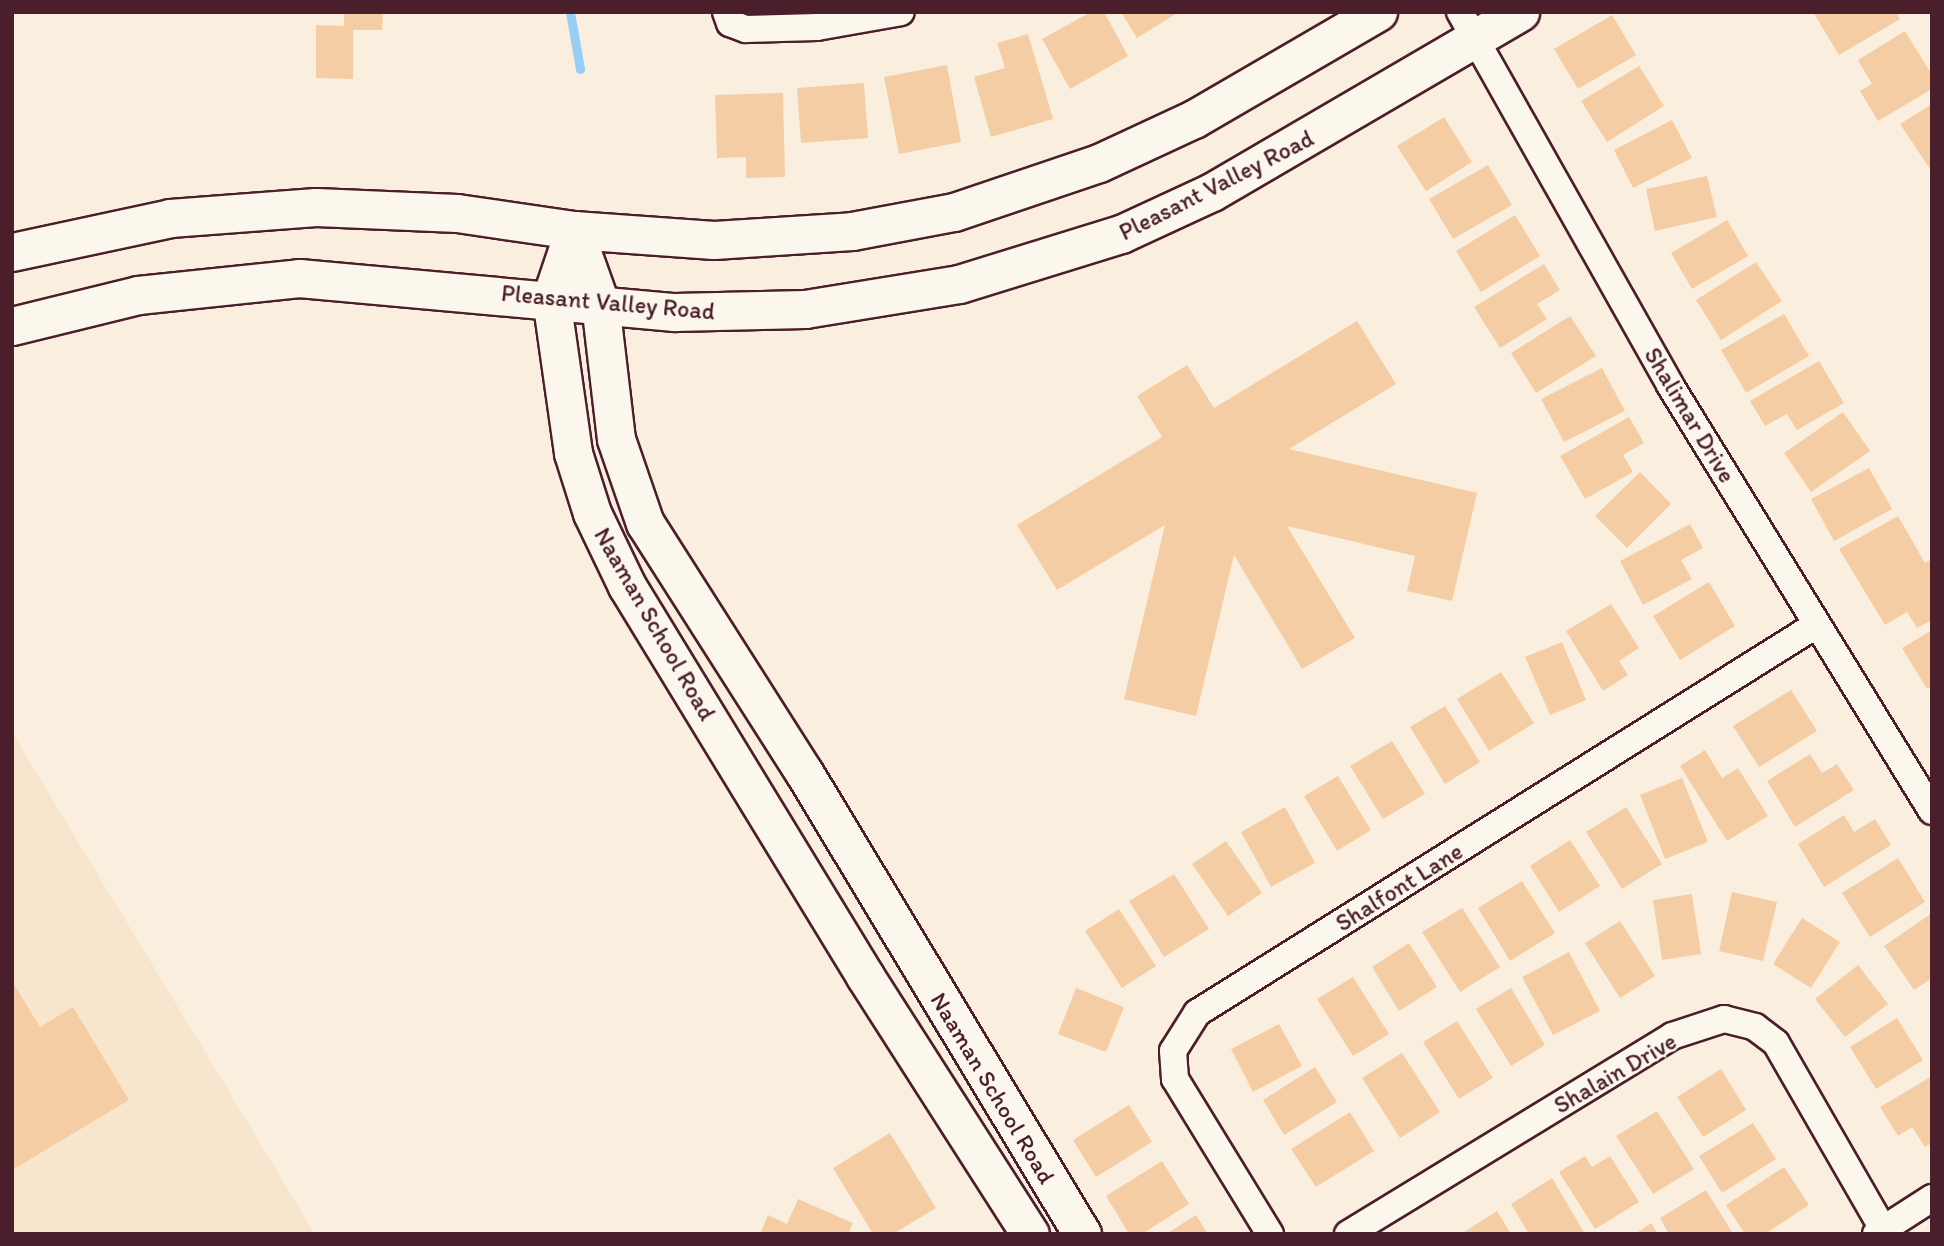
<!DOCTYPE html>
<style>
body{margin:0}
#map{position:relative;width:1944px;height:1246px;overflow:hidden;background:#faefde;font-family:Itim,sans-serif}
div>[style]{position:absolute}
[style*='--x']{left:calc(var(--x)*1px);top:calc(var(--y)*1px);width:calc(var(--w)*1px);rotate:calc(var(--a)*1deg)}
.built>*{inset:0;background:#f8e5cd}
.stream>*{height:9px;margin:-4.5px;padding:0 4.5px;transform-origin:4.5px;border-radius:4.5px;background:#98cdf6}
.building>*{inset:0;background:#f5cda4}
.roads{filter:drop-shadow(2px 0 #4a1f2b) drop-shadow(-2px 0 #4a1f2b) drop-shadow(0 2px #4a1f2b) drop-shadow(0 -2px #4a1f2b)}
.minor>*{height:26px;margin:-13px;padding:0 13px;transform-origin:13px;border-radius:13px;background:#fbf7ec}
.secondary>*{height:37px;margin:-18.5px;padding:0 18.5px;transform-origin:18.5px;border-radius:18.5px;background:#fbf7ec}
span{translate:-50% -50%;white-space:nowrap;text-align:center;line-height:1.15;-webkit-text-stroke:5px #fbf7ec;paint-order:stroke}
.street-label{font-size:24px;color:#4a1f2b}
.frame{position:absolute;inset:0;border:14px solid #4a1f2b;pointer-events:none}
</style>
<div id="map">
<div class="built">
<div style="clip-path:polygon(12px 732px,315px 1234px,12px 1234px)"></div>
</div>
<div class="stream">
<div style="--x:570;--y:12;--w:58;--a:80"></div>
</div>
<div class="building">
<div style="clip-path:polygon(344px 12px,383px 12px,382px 30px,353px 30px,353px 79px,316px 78px,316px 25px,344px 26px)"></div>
<div style="clip-path:polygon(1091px 12px,1104px 12px,1128px 56px,1070px 89px,1042px 39px)"></div>
<div style="clip-path:polygon(1121px 12px,1179px 12px,1137px 38px)"></div>
<div style="clip-path:polygon(1813px 12px,1896px 12px,1900px 19px,1839px 55px)"></div>
<div style="clip-path:polygon(1612px 15px,1636px 55px,1578px 89px,1554px 49px)"></div>
<div style="clip-path:polygon(1905px 31px,1932px 75px,1932px 89px,1878px 121px,1860px 91px,1872px 84px,1858px 60px)"></div>
<div style="clip-path:polygon(1028px 34px,1053px 119px,991px 137px,974px 77px,1005px 68px,997px 43px)"></div>
<div style="clip-path:polygon(947px 65px,961px 142px,899px 154px,884px 77px)"></div>
<div style="clip-path:polygon(1639px 66px,1664px 106px,1607px 142px,1581px 101px)"></div>
<div style="clip-path:polygon(864px 83px,868px 138px,801px 143px,797px 88px)"></div>
<div style="clip-path:polygon(783px 93px,785px 177px,746px 178px,746px 157px,717px 158px,715px 95px)"></div>
<div style="clip-path:polygon(1932px 104px,1932px 172px,1900px 124px)"></div>
<div style="clip-path:polygon(1444px 117px,1472px 162px,1426px 191px,1397px 146px)"></div>
<div style="clip-path:polygon(1672px 120px,1692px 158px,1633px 188px,1614px 150px)"></div>
<div style="clip-path:polygon(1488px 165px,1512px 205px,1453px 239px,1429px 199px)"></div>
<div style="clip-path:polygon(1707px 176px,1717px 217px,1655px 231px,1646px 189px)"></div>
<div style="clip-path:polygon(1515px 215px,1540px 256px,1481px 292px,1456px 251px)"></div>
<div style="clip-path:polygon(1727px 220px,1748px 256px,1692px 289px,1671px 253px)"></div>
<div style="clip-path:polygon(1756px 262px,1782px 301px,1721px 340px,1696px 300px)"></div>
<div style="clip-path:polygon(1544px 264px,1560px 290px,1537px 304px,1547px 319px,1500px 348px,1474px 307px)"></div>
<div style="clip-path:polygon(1784px 314px,1809px 356px,1746px 393px,1721px 350px)"></div>
<div style="clip-path:polygon(1570px 316px,1596px 356px,1536px 393px,1511px 353px)"></div>
<div style="clip-path:polygon(1357px 321px,1396px 384px,1289px 449px,1477px 493px,1452px 601px,1407px 591px,1415px 556px,1287px 526px,1355px 638px,1302px 669px,1234px 555px,1196px 716px,1124px 699px,1165px 525px,1057px 590px,1017px 525px,1162px 437px,1137px 396px,1187px 365px,1214px 408px)"></div>
<div style="clip-path:polygon(1819px 361px,1844px 403px,1797px 430px,1787px 414px,1765px 426px,1750px 401px)"></div>
<div style="clip-path:polygon(1602px 368px,1625px 411px,1564px 442px,1541px 399px)"></div>
<div style="clip-path:polygon(1843px 412px,1870px 451px,1811px 492px,1784px 453px)"></div>
<div style="clip-path:polygon(1629px 417px,1644px 443px,1623px 455px,1633px 472px,1585px 499px,1560px 456px)"></div>
<div style="clip-path:polygon(1869px 468px,1892px 509px,1834px 541px,1811px 499px)"></div>
<div style="clip-path:polygon(1640px 472px,1671px 504px,1627px 548px,1595px 516px)"></div>
<div style="clip-path:polygon(1898px 516px,1925px 563px,1932px 559px,1932px 620px,1917px 628px,1907px 612px,1885px 625px,1839px 549px)"></div>
<div style="clip-path:polygon(1690px 524px,1703px 548px,1681px 560px,1692px 579px,1643px 605px,1620px 561px)"></div>
<div style="clip-path:polygon(1709px 582px,1735px 626px,1680px 660px,1653px 616px)"></div>
<div style="clip-path:polygon(1611px 604px,1639px 648px,1619px 661px,1628px 675px,1603px 691px,1566px 631px)"></div>
<div style="clip-path:polygon(1932px 630px,1932px 686px,1927px 689px,1902px 648px)"></div>
<div style="clip-path:polygon(1562px 642px,1586px 700px,1550px 715px,1525px 657px)"></div>
<div style="clip-path:polygon(1501px 672px,1534px 723px,1489px 751px,1457px 699px)"></div>
<div style="clip-path:polygon(1791px 690px,1817px 731px,1759px 767px,1733px 726px)"></div>
<div style="clip-path:polygon(1445px 706px,1480px 762px,1445px 784px,1410px 727px)"></div>
<div style="clip-path:polygon(1392px 741px,1425px 794px,1383px 819px,1350px 766px)"></div>
<div style="clip-path:polygon(1705px 750px,1722px 778px,1738px 768px,1768px 816px,1727px 841px,1680px 766px)"></div>
<div style="clip-path:polygon(1810px 754px,1822px 773px,1837px 764px,1854px 790px,1795px 827px,1767px 781px)"></div>
<div style="clip-path:polygon(1338px 776px,1371px 830px,1337px 851px,1304px 796px)"></div>
<div style="clip-path:polygon(1682px 778px,1708px 842px,1665px 859px,1640px 795px)"></div>
<div style="clip-path:polygon(1285px 807px,1315px 863px,1271px 887px,1241px 832px)"></div>
<div style="clip-path:polygon(1626px 807px,1662px 864px,1622px 889px,1586px 832px)"></div>
<div style="clip-path:polygon(1844px 815px,1854px 832px,1875px 819px,1891px 845px,1824px 887px,1798px 844px)"></div>
<div style="clip-path:polygon(1570px 840px,1600px 886px,1559px 912px,1530px 866px)"></div>
<div style="clip-path:polygon(1226px 841px,1262px 893px,1228px 916px,1192px 864px)"></div>
<div style="clip-path:polygon(1898px 858px,1925px 902px,1870px 937px,1842px 893px)"></div>
<div style="clip-path:polygon(1174px 874px,1209px 929px,1164px 957px,1129px 901px)"></div>
<div style="clip-path:polygon(1522px 881px,1555px 933px,1510px 961px,1478px 908px)"></div>
<div style="clip-path:polygon(1732px 892px,1777px 902px,1763px 961px,1719px 951px)"></div>
<div style="clip-path:polygon(1692px 894px,1701px 954px,1662px 960px,1653px 900px)"></div>
<div style="clip-path:polygon(1462px 908px,1500px 967px,1460px 992px,1422px 932px)"></div>
<div style="clip-path:polygon(1119px 909px,1156px 966px,1122px 988px,1085px 931px)"></div>
<div style="clip-path:polygon(1932px 913px,1932px 978px,1914px 990px,1884px 946px)"></div>
<div style="clip-path:polygon(1802px 918px,1840px 942px,1811px 988px,1773px 964px)"></div>
<div style="clip-path:polygon(1620px 921px,1655px 976px,1620px 998px,1585px 943px)"></div>
<div style="clip-path:polygon(1409px 943px,1437px 987px,1399px 1011px,1372px 967px)"></div>
<div style="clip-path:polygon(1569px 952px,1600px 1011px,1553px 1035px,1522px 977px)"></div>
<div style="clip-path:polygon(1858px 965px,1888px 1004px,1845px 1037px,1815px 999px)"></div>
<div style="clip-path:polygon(1353px 977px,1389px 1034px,1353px 1056px,1317px 999px)"></div>
<div style="clip-path:polygon(12px 981px,40px 1027px,73px 1007px,129px 1100px,12px 1170px)"></div>
<div style="clip-path:polygon(1076px 988px,1124px 1007px,1106px 1052px,1058px 1034px)"></div>
<div style="clip-path:polygon(1511px 988px,1545px 1045px,1511px 1066px,1476px 1009px)"></div>
<div style="clip-path:polygon(1897px 1018px,1923px 1060px,1876px 1089px,1850px 1047px)"></div>
<div style="clip-path:polygon(1457px 1021px,1493px 1078px,1459px 1099px,1423px 1042px)"></div>
<div style="clip-path:polygon(1279px 1024px,1302px 1066px,1253px 1092px,1231px 1049px)"></div>
<div style="clip-path:polygon(1402px 1053px,1440px 1112px,1400px 1138px,1362px 1078px)"></div>
<div style="clip-path:polygon(1315px 1067px,1337px 1102px,1284px 1135px,1263px 1100px)"></div>
<div style="clip-path:polygon(1721px 1069px,1746px 1110px,1703px 1137px,1677px 1097px)"></div>
<div style="clip-path:polygon(1932px 1076px,1932px 1143px,1925px 1147px,1912px 1127px,1898px 1136px,1880px 1107px)"></div>
<div style="clip-path:polygon(1129px 1105px,1152px 1142px,1096px 1177px,1073px 1140px)"></div>
<div style="clip-path:polygon(1657px 1111px,1694px 1169px,1653px 1194px,1616px 1136px)"></div>
<div style="clip-path:polygon(1350px 1112px,1374px 1151px,1316px 1187px,1291px 1149px)"></div>
<div style="clip-path:polygon(1753px 1123px,1776px 1159px,1722px 1193px,1699px 1156px)"></div>
<div style="clip-path:polygon(890px 1133px,936px 1208px,893px 1234px,873px 1234px,833px 1168px)"></div>
<div style="clip-path:polygon(1585px 1156px,1592px 1167px,1610px 1156px,1639px 1202px,1595px 1229px,1559px 1172px)"></div>
<div style="clip-path:polygon(1162px 1161px,1189px 1204px,1142px 1234px,1129px 1234px,1106px 1196px)"></div>
<div style="clip-path:polygon(1784px 1167px,1809px 1205px,1765px 1234px,1745px 1234px,1726px 1205px)"></div>
<div style="clip-path:polygon(1552px 1178px,1585px 1234px,1529px 1234px,1511px 1204px)"></div>
<div style="clip-path:polygon(1706px 1190px,1732px 1232px,1669px 1234px,1660px 1218px)"></div>
<div style="clip-path:polygon(798px 1199px,853px 1223px,848px 1234px,760px 1234px,768px 1215px,787px 1224px)"></div>
<div style="clip-path:polygon(1497px 1211px,1511px 1234px,1461px 1234px)"></div>
<div style="clip-path:polygon(1196px 1215px,1208px 1234px,1166px 1234px)"></div>
<div style="clip-path:polygon(1651px 1223px,1658px 1234px,1635px 1234px)"></div>
</div>
<div class="roads">
<div class="minor">
<div style="--x:726;--y:12;--w:12;--a:70"></div>
<div style="--x:730;--y:23;--w:17;--a:21"></div>
<div style="--x:746;--y:29;--w:71;--a:-1.6"></div>
<div style="--x:817;--y:27;--w:85;--a:-10.1"></div>
<div style="--x:1460;--y:12;--w:428;--a:60.6"></div>
<div style="--x:1670;--y:385;--w:500;--a:58.41"></div>
<div style="--x:1270;--y:1234;--w:182;--a:-121.5"></div>
<div style="--x:1175;--y:1079;--w:28;--a:-94"></div>
<div style="--x:1173;--y:1051;--w:45;--a:-57.7"></div>
<div style="--x:1197;--y:1013;--w:731;--a:-32.08"></div>
<div style="--x:1348;--y:1234;--w:380;--a:-31.4"></div>
<div style="--x:1672;--y:1036;--w:55;--a:-18.1"></div>
<div style="--x:1724;--y:1019;--w:32;--a:14"></div>
<div style="--x:1755;--y:1027;--w:26;--a:37"></div>
<div style="--x:1776;--y:1043;--w:215;--a:60.1"></div>
<div style="--x:1876;--y:1234;--w:67;--a:-32.7"></div>
</div>
<div class="secondary">
<div style="--x:574;--y:230;--w:77;--a:70.4"></div>
<div style="--x:600;--y:303;--w:137;--a:83.3"></div>
<div style="--x:616;--y:439;--w:89;--a:71"></div>
<div style="--x:645;--y:523;--w:298;--a:57.5"></div>
<div style="--x:805;--y:774;--w:537;--a:58.94"></div>
<div style="--x:574;--y:230;--w:72;--a:108.7"></div>
<div style="--x:551;--y:298;--w:157;--a:81.9"></div>
<div style="--x:573;--y:453;--w:63;--a:72.4"></div>
<div style="--x:592;--y:513;--w:81;--a:64.4"></div>
<div style="--x:627;--y:586;--w:457;--a:58.6"></div>
<div style="--x:865;--y:976;--w:306;--a:57.4"></div>
<div style="--x:12;--y:252;--w:162;--a:-12.1"></div>
<div style="--x:170;--y:218;--w:146;--a:-4.3"></div>
<div style="--x:316;--y:207;--w:141;--a:2.4"></div>
<div style="--x:457;--y:213;--w:118;--a:8.3"></div>
<div style="--x:574;--y:230;--w:140;--a:4.1"></div>
<div style="--x:714;--y:240;--w:138;--a:-3.7"></div>
<div style="--x:852;--y:231;--w:104;--a:-10.6"></div>
<div style="--x:954;--y:212;--w:153;--a:-18.7"></div>
<div style="--x:1099;--y:163;--w:105;--a:-24.9"></div>
<div style="--x:1194;--y:119;--w:213;--a:-30.2"></div>
<div style="--x:12;--y:326;--w:130;--a:-13.8"></div>
<div style="--x:138;--y:295;--w:162;--a:-6"></div>
<div style="--x:299;--y:278;--w:377;--a:5.2"></div>
<div style="--x:674;--y:312;--w:131;--a:-1.3"></div>
<div style="--x:805;--y:309;--w:156;--a:-9.2"></div>
<div style="--x:959;--y:284;--w:170;--a:-17.2"></div>
<div style="--x:1121;--y:234;--w:100;--a:-24.8"></div>
<div style="--x:1212;--y:192;--w:357;--a:-30.3"></div>
</div>
</div>
<div class="street-label">
<span style="left:1216px;top:185px;rotate:-27deg">Pleasant Valley Road</span>
<span style="left:608px;top:302px;rotate:5deg">Pleasant Valley Road</span>
<span style="left:1690px;top:415px;rotate:59deg">Shalimar Drive</span>
<span style="left:655px;top:624px;rotate:60deg">Naaman School Road</span>
<span style="left:1399px;top:887px;rotate:-32deg">Shalfont Lane</span>
<span style="left:1615px;top:1073px;rotate:-30deg">Shalain Drive</span>
<span style="left:993px;top:1088px;rotate:59deg">Naaman School Road</span>
</div>
<div class="frame"></div>
</div>
